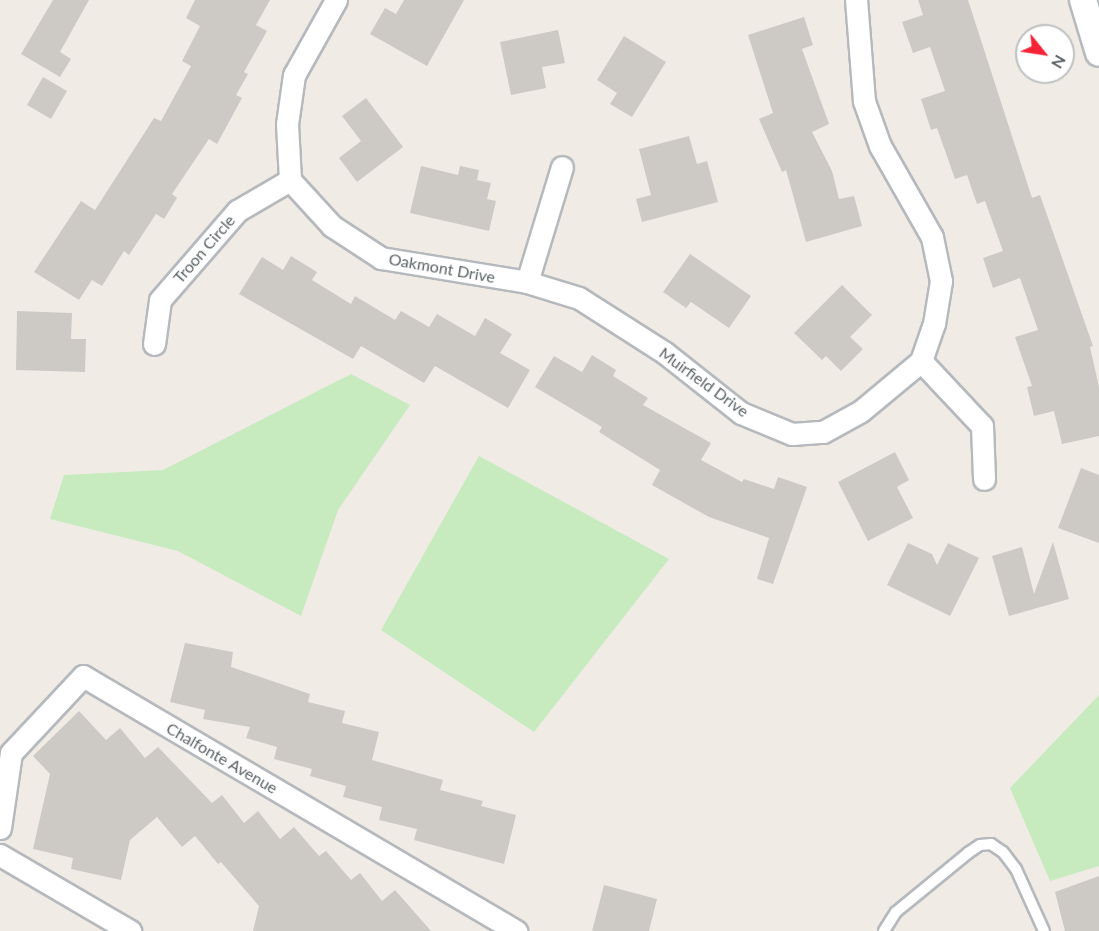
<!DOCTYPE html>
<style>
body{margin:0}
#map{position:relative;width:1099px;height:931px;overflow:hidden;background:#f0ece5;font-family:Lato,sans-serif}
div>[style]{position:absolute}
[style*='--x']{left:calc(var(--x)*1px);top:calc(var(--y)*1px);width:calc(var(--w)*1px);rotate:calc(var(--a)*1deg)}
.green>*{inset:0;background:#c7eabf}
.building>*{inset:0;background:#cdc9c4}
.roads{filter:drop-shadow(2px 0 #b5b9bd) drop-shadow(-2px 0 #b5b9bd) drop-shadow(0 2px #b5b9bd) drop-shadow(0 -2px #b5b9bd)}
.service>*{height:10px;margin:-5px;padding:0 5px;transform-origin:5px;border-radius:5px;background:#fff}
.minor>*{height:21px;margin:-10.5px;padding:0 10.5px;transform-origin:10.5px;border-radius:10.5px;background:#fff}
.tertiary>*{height:26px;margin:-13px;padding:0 13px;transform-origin:13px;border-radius:13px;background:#fff}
span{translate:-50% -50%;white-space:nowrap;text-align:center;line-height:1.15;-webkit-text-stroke:4.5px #fff;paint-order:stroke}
.street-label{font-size:16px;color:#5c6366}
.north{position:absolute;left:1015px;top:24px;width:60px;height:60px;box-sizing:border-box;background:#fff;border:2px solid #bec1c2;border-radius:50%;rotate:120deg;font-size:16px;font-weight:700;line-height:24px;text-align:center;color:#5c6366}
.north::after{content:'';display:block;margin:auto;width:21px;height:27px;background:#f72338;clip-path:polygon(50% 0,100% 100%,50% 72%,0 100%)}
</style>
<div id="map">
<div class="green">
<div style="clip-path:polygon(351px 374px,410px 405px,338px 510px,301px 616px,178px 551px,50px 519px,64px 475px,163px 470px)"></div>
<div style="clip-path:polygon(479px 456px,669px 559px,534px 732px,381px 630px)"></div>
<div style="clip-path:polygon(1099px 695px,1099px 866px,1050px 881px,1010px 788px)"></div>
</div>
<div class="building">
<div style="clip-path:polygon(53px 0,89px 0,60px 52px,71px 59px,60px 77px,21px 54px)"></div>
<div style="clip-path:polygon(195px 0,270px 0,256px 25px,267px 31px,244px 72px,248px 74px,236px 95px,242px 98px,217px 144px,209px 139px,172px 194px,177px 198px,164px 219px,156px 214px,129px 255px,124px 251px,102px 286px,92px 280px,79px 300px,34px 272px,81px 201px,95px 210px,154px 118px,161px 121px,191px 66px,182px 61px,200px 26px,186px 18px)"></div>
<div style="clip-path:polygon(404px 0,464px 0,427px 66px,370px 34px,385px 8px,396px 14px)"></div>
<div style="clip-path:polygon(918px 0,968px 0,1032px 198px,1040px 195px,1093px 346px,1090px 347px,1099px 387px,1099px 436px,1062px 444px,1054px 411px,1034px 416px,1027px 387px,1032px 386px,1015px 337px,1038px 330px,1020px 278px,993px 288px,983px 258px,1003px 251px,985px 201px,977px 204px,967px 175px,955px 179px,937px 128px,931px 130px,921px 99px,945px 91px,930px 47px,913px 53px,902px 22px,923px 15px)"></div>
<div style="clip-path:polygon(804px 17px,813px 45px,802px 49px,829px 124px,812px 132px,832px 171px,839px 199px,854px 196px,862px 226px,806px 242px,786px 170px,782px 172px,759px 119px,773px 113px,748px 35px)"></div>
<div style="clip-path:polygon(558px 30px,565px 63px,542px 67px,546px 88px,511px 95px,500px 42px)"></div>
<div style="clip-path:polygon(624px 36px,666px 62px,632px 117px,610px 104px,617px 93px,597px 80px)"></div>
<div style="clip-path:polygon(43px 77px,67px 91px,51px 119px,27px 105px)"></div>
<div style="clip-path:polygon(366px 98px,403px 147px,357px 182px,339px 158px,361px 141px,342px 116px)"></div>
<div style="clip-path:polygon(689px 136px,697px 164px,707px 161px,718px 202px,642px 222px,636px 199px,651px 195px,639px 149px)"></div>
<div style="clip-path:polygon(421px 166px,458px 175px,460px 166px,479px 170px,477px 180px,491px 183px,487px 199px,496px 201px,489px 231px,410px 213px)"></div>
<div style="clip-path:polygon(690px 254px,751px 296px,729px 328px,691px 302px,686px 308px,663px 292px)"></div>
<div style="clip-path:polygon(291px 256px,317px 272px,312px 280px,351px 304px,355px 296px,395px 320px,401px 311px,429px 327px,437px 314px,475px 336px,485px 318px,512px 334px,500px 353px,530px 370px,508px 408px,435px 366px,424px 383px,361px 346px,353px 359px,239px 294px,262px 257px,283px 270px)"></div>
<div style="clip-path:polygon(842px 285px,872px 315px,850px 337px,863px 349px,841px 371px,826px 356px,822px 360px,794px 333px)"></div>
<div style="clip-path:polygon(17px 311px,72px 313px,71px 339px,86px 339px,85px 372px,16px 370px)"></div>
<div style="clip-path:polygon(592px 355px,616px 370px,613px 376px,648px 398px,643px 405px,711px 443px,701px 460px,742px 482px,744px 479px,774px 489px,778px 477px,807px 487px,773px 584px,757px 579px,769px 538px,709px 517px,652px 485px,660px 470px,599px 432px,602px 427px,535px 387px,554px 356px,582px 372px)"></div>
<div style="clip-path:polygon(895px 452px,909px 480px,897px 487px,913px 518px,868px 541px,838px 482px)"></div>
<div style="clip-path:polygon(1081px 468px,1099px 475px,1099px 543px,1058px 528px)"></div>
<div style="clip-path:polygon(1053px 542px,1069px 599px,1009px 616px,992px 556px,1022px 547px,1034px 594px)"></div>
<div style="clip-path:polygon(908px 543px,932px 554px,937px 565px,948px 543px,979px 558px,950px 616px,887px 585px)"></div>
<div style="clip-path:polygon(185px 643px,233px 652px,231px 667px,310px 694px,308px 702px,345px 711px,342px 723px,379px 732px,372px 760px,443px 780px,440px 790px,483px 801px,481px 806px,516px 815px,504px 864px,414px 840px,417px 829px,379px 820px,382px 807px,343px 797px,346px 786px,310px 776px,312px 769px,274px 759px,277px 747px,246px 738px,250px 727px,203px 719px,205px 710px,170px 702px)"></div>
<div style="clip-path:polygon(79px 711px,106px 740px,120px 728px,145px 758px,158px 747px,212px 803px,222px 795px,244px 823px,258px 811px,280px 839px,294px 827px,319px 856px,326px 851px,351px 880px,360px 873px,382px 901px,395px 890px,431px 931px,253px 931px,259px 906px,221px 862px,218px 864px,195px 836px,182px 847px,157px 817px,130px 840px,121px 880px,71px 869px,73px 858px,33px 849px,50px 774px,33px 756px)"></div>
<div style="clip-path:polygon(1099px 876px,1099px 931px,1065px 931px,1055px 892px)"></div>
<div style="clip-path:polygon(604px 885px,657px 899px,649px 931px,592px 931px)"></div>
</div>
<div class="roads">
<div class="service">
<div style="--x:884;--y:931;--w:22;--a:-58"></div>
<div style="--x:896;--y:912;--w:93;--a:-39.3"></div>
<div style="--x:968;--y:853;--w:14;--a:-34"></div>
<div style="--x:980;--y:845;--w:11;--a:-5"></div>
<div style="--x:991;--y:844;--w:14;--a:34"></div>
<div style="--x:1003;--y:852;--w:21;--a:53"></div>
<div style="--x:1016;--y:869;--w:68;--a:65.7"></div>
</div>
<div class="minor">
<div style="--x:336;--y:0;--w:86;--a:119.2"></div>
<div style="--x:294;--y:75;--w:49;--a:98.1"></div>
<div style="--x:287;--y:124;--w:56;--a:86.9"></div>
<div style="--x:290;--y:180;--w:62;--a:47.6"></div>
<div style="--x:332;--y:226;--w:59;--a:33.1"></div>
<div style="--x:381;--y:258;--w:148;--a:9.3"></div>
<div style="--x:527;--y:282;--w:54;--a:17.1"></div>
<div style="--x:579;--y:298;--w:102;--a:32.6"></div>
<div style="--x:665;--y:353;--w:97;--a:38.3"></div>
<div style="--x:741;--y:413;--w:55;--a:22.4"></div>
<div style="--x:792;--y:434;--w:31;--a:-4"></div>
<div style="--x:823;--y:432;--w:43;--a:-28.9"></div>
<div style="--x:861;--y:411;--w:78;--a:-39.8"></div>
<div style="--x:921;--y:361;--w:39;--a:-71"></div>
<div style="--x:934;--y:324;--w:44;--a:-80.8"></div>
<div style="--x:941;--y:281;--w:45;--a:-101.6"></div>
<div style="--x:932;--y:237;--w:105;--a:-119.7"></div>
<div style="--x:880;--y:146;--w:48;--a:-109.6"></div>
<div style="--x:864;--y:101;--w:101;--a:-94.5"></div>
<div style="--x:527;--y:282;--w:120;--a:-73.1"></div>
<div style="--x:154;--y:344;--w:44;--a:-82.2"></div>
<div style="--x:160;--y:300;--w:118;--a:-49.1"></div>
<div style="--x:237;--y:211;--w:61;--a:-30.3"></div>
<div style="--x:921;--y:361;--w:89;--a:46.8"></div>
<div style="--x:982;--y:426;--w:53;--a:87.8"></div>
<div style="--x:0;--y:828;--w:76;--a:-81.7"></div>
<div style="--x:11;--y:753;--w:105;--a:-46.9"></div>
<div style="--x:83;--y:676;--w:503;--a:30.49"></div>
<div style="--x:0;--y:855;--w:151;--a:30.3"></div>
</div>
<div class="tertiary">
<div style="--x:1083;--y:0;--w:55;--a:73.2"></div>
</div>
</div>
<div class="street-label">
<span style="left:204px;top:249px;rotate:-49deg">Troon Circle</span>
<span style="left:442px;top:268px;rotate:10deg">Oakmont Drive</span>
<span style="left:704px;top:382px;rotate:36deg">Muirfield Drive</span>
<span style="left:222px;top:758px;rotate:30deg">Chalfonte Avenue</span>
</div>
<div class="north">N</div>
</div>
